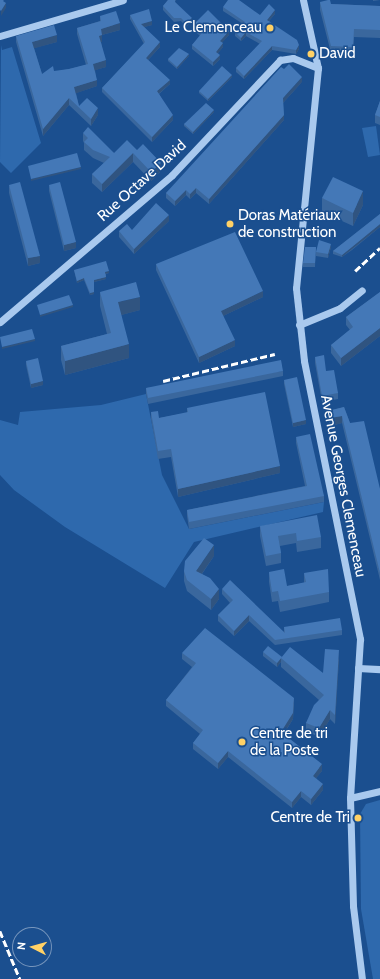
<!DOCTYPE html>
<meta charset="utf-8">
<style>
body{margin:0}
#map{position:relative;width:380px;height:979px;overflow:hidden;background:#1b4f8f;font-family:Cabin,sans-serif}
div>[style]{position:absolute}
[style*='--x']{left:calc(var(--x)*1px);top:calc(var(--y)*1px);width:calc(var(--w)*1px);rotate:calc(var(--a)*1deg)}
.green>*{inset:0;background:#2e69ad}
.minor>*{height:7px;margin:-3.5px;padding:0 3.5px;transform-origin:3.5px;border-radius:3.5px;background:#a9c9ee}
.rail>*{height:2.5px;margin-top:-1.25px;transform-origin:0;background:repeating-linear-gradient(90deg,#fff 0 7px,transparent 0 10px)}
.wall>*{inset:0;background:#3a679d}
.shaded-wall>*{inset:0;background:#305480}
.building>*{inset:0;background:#4478b7}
.dots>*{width:11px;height:11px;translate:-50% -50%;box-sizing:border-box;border:2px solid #1b4f8f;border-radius:50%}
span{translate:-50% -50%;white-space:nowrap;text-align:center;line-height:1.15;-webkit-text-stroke:3px #1b4f8f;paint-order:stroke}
.poi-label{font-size:15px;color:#fff}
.right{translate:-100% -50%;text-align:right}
.left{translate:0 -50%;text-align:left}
.street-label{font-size:15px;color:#fff}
.north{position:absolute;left:12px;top:927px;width:40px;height:40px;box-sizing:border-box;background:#1b4f8f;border:1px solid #7695bc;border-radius:50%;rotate:276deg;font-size:11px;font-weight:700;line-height:16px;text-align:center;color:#fff}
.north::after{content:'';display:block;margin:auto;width:14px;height:18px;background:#ffd166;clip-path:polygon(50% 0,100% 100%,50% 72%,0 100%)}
</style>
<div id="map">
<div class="green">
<div style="clip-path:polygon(1px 45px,2px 50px,12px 47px,41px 143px,11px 173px,0 162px)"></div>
<div style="clip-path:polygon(376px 126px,380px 155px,368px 157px,362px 128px)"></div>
<div style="clip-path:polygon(146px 394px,162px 475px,189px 529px,324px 502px,323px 512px,194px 542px,165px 588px,65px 527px,14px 490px,0 475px,0 420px,18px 425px,20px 412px,101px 405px)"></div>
<div style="clip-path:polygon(380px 800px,380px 979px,373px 979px,361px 909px,360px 814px,366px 804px)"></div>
</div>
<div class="minor">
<div style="--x:303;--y:0;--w:70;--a:77.6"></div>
<div style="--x:318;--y:68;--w:221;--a:95.7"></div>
<div style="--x:296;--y:288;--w:73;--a:83.7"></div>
<div style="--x:304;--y:361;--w:284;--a:78.6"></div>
<div style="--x:360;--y:639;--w:159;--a:93.6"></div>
<div style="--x:350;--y:798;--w:108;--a:88.4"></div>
<div style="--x:353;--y:906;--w:74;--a:83"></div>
<div style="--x:0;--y:36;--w:128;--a:-16.3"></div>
<div style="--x:0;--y:322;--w:226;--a:-40.5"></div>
<div style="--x:172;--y:175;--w:158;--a:-46.8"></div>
<div style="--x:280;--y:60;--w:13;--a:-9"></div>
<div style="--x:293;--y:58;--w:27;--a:22"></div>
<div style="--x:299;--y:325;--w:44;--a:-22.5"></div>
<div style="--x:340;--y:308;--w:28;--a:-39"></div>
<div style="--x:358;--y:668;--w:22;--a:3"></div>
<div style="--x:350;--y:798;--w:31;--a:-13"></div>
</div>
<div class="rail">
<div style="--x:355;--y:271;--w:34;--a:-43"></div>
<div style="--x:163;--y:381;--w:115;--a:-13.6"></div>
<div style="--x:0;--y:931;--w:52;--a:67.4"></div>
</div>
<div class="wall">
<div style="clip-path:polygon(168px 0,176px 0,175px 2px,192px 21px,186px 27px,181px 21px,174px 22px,163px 10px,163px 6px)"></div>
<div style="clip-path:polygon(373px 0,380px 0,373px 1px)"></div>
<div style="clip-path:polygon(320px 2px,331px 4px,380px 6px,380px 38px,354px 37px,353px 54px,331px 53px,320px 10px)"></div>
<div style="clip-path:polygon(223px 7px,260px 15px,275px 14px,269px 21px,299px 49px,296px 54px,272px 50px,244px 79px,236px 72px,236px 68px,260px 44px,246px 36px,241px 41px,235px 36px,235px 32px,243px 24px,223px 11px)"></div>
<div style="clip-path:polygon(130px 15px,152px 25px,144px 27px,160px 47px,148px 60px,170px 84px,159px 94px,173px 120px,152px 142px,102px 92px,102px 88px,144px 44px,130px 19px)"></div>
<div style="clip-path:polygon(100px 16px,120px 30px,102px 35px,102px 42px,101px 42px,106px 67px,95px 70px,97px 86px,76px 93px,79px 106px,98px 115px,91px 126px,69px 105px,43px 136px,16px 42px,16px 36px,57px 42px,34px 48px,42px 74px,69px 69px,86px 65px,77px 34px,77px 28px,100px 21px)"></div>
<div style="clip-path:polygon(193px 25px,229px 35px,222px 42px,223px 47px,218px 53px,220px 59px,213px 66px,192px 49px,192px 45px,200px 36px,193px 29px)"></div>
<div style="clip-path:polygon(189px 56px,177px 69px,168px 61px,168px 59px)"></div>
<div style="clip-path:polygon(232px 77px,208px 101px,199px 93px,199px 91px)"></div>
<div style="clip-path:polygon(302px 82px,283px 103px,284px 120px,209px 204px,196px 193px,190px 199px,186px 195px,175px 206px,166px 198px,166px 193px)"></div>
<div style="clip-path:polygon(380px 101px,380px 125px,375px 123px,375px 115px)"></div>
<div style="clip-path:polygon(214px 112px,193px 134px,184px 126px,184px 124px)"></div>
<div style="clip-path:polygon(83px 133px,114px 153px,137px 150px,161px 171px,151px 181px,133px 162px,102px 192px,92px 183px,92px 174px,104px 163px,93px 158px,84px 150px,84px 143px,83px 141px)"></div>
<div style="clip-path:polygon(9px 185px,40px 263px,28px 266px,9px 193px)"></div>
<div style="clip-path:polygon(49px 185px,76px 248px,64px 251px,49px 191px)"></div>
<div style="clip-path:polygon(322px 198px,363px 205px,353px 226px,322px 212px)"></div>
<div style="clip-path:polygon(380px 214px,380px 227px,352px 250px,342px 257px,333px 254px,333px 251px)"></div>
<div style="clip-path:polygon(169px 221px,134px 254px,119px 237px,119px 231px,132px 230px)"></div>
<div style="clip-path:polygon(316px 247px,315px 267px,303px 267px,303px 263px)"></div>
<div style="clip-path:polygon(331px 247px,328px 258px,316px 256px,316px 252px)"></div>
<div style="clip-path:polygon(156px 264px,263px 297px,223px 316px,235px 346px,199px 363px,156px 270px)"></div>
<div style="clip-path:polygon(74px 270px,109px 273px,106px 274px,106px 279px,94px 282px,94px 294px,90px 295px,84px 280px,77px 283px)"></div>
<div style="clip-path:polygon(100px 292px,140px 310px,121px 315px,129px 358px,65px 375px,61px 360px,61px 346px,107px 334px,100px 306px)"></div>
<div style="clip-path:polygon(380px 292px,380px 336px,341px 366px,331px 353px,331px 345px,350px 330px,346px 325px,346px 317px)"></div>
<div style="clip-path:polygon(315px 357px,326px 371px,338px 393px,338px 399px,322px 402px,315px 363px)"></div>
<div style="clip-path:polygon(26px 361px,43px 385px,31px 388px,26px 365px)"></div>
<div style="clip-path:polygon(283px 371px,283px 376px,148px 404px,146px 394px,146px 388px)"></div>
<div style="clip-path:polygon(284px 380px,306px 424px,293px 427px,284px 384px)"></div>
<div style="clip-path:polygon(344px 407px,350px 423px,380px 489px,380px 580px,342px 423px,330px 426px,328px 418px,328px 411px)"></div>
<div style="clip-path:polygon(187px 408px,280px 473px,178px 497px,171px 457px,158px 459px,151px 419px,151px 412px,159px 418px,187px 413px)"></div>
<div style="clip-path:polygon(296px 437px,324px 496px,324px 502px,189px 529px,187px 516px,187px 510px,305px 486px,296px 443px)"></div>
<div style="clip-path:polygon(260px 526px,321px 537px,321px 548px,297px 552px,296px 543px,280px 546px,281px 553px,281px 563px,266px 566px,260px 536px)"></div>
<div style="clip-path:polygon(214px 556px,202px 574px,219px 599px,211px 610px,187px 591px,184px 581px,184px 571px)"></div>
<div style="clip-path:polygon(269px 572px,287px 586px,304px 583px,304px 573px,329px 592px,329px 602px,280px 612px,278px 601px,272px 602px,269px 582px)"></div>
<div style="clip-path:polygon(222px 589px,284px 632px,284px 627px,342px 630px,342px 635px,275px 645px,249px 621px,234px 636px,218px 621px,218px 615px,230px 603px,222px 594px)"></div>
<div style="clip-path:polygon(263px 652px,282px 657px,323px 673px,339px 659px,335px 724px,330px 719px,319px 737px,306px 731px,306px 723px,319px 700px,281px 667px,281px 662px,277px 667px,263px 656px)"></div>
<div style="clip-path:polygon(182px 653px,294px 704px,293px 719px,284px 734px,322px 771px,316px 778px,323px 790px,311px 805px,301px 797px,292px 808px,228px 757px,218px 769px,193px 749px,193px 743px,200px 734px,166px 706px,166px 700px,192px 667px,182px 659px)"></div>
</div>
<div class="shaded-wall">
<div style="clip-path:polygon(6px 3px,6px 8px,1px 16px,1px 11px)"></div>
<div style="clip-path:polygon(275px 10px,275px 14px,267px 23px,267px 20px)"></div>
<div style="clip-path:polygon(192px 18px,192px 21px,186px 27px,186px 23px)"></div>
<div style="clip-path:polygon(152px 21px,152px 25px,141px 28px,141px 24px)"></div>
<div style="clip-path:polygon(120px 23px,120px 30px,102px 35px,102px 42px,99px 42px,99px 36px,101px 29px)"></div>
<div style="clip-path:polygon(229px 31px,229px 35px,220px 45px,220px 41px)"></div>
<div style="clip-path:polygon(246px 32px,246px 36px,241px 41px,241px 38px)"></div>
<div style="clip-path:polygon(57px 35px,57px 42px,32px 49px,32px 42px)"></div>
<div style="clip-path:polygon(160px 42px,160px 47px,146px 62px,146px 58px)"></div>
<div style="clip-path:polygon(223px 43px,223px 47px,216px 56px,216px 52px)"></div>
<div style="clip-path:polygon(299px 45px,299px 49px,296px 54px,296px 50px)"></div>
<div style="clip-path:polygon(272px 46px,272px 50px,244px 79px,244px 76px)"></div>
<div style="clip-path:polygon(189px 54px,189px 56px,177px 69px,177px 67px)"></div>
<div style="clip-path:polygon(220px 55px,220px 59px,213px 66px,213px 62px)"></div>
<div style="clip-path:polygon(106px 60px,106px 67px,93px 71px,93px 64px)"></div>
<div style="clip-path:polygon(232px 75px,232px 77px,208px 101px,208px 99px)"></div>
<div style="clip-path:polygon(302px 77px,302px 82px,283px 103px,283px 98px)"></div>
<div style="clip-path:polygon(97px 80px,97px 86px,74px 94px,74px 87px)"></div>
<div style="clip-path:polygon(170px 80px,170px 84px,157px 95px,157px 91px)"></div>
<div style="clip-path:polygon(69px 98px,69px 105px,43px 136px,43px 129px)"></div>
<div style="clip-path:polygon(98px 108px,98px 115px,91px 126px,91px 119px)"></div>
<div style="clip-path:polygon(214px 110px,214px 112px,193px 134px,193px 132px)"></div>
<div style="clip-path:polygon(173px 115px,173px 120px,152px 142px,152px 137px)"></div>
<div style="clip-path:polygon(284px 115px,284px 120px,209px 204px,209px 199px)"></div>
<div style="clip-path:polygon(133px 153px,133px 162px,102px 192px,102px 184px)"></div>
<div style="clip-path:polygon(161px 163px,161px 171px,151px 181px,151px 172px)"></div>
<div style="clip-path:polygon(81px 167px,81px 169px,31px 181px,31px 179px)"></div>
<div style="clip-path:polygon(196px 188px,196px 193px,190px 199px,190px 194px)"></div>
<div style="clip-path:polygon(186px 190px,186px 195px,175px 206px,175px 201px)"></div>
<div style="clip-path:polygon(363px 191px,363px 205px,353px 226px,353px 213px)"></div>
<div style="clip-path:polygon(169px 215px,169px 221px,134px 254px,134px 249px)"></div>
<div style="clip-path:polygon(380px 224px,380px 227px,342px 257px,342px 255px)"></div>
<div style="clip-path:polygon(76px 242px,76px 248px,64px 251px,64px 245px)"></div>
<div style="clip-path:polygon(331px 244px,331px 247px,328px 258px,328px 254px)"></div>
<div style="clip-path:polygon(40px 256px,40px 263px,28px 266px,28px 258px)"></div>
<div style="clip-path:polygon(109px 271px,109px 273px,105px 274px,105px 272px)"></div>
<div style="clip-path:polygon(106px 277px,106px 279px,94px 282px,94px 280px)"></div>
<div style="clip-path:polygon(84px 278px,84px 280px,77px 283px,77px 281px)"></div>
<div style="clip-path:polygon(263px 291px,263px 297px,221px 317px,221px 311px)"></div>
<div style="clip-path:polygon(94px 292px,94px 294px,90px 295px,90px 293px)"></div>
<div style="clip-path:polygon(140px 297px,140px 310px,118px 316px,118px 302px)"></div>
<div style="clip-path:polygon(73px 305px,73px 307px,40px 317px,40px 315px)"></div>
<div style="clip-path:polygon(380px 328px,380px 336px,341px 366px,341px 358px)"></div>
<div style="clip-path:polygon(35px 339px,35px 341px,2px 349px,2px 347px)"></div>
<div style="clip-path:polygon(235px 340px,235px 346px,199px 363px,199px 357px)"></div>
<div style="clip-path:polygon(129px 344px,129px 358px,65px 375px,65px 361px)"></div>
<div style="clip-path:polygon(43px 381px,43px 385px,31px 388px,31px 384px)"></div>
<div style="clip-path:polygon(342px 416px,342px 423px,330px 426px,330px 418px)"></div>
<div style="clip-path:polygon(306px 420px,306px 424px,293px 427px,293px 423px)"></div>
<div style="clip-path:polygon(280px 466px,280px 473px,178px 497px,178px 489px)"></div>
<div style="clip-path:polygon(214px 545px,214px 556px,196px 582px,196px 571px)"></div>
<div style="clip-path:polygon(219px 589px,219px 599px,211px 610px,211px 599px)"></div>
<div style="clip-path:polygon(249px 615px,249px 621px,234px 636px,234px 631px)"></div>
<div style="clip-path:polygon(339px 650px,339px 659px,335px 724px,335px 715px)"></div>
<div style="clip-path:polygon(281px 658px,281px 662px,277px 667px,277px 663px)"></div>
<div style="clip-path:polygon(294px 698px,293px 719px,281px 738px,281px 732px)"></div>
<div style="clip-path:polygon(330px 710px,330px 719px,319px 737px,319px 728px)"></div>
<div style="clip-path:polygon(228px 751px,228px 757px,218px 769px,218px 763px)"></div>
<div style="clip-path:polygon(322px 764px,322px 771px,313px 782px,313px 776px)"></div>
<div style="clip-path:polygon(323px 784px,323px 790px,311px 805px,311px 799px)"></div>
<div style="clip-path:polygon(301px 791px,301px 797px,292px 808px,292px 802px)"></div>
</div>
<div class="building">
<div style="clip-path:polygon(0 0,4px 0,3px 1px,6px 3px,1px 11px,0 10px)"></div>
<div style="clip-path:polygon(168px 0,175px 0,175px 2px,192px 18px,186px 23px,181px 18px,174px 18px,163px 6px)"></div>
<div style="clip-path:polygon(228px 0,239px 0,260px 15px,269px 4px,275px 10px,267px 20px,297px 40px,299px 45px,296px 50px,272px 46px,244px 76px,236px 68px,262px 41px,246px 32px,241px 38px,235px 32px,245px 22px,223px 7px)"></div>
<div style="clip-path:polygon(328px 0,330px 0,331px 4px,380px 6px,380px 30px,354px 29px,353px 47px,331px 46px,320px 2px)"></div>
<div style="clip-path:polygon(149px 9px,152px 21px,141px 24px,160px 42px,146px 58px,170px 80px,157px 91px,173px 115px,152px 137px,102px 88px,145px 42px,130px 15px)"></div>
<div style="clip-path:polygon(208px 10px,229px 31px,220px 41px,223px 43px,216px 52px,220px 55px,213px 62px,192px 45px,201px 34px,193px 25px)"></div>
<div style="clip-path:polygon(116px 11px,120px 23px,101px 29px,102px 35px,99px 36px,106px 60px,93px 64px,97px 80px,74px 87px,79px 106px,87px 98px,98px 108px,91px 119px,69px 98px,43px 129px,16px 36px,54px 25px,57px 35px,32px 42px,42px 74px,53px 66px,54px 71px,69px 69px,88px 64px,77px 28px,101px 21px,100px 16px)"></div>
<div style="clip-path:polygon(179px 48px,189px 54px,177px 67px,168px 59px)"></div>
<div style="clip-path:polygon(289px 64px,302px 77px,283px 98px,284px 115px,209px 199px,196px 188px,190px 194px,186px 190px,175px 201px,166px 193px,281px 67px,284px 69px)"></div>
<div style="clip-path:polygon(222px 66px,232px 75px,208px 99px,199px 91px)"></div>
<div style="clip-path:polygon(380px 101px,380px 117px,375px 115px)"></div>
<div style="clip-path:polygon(206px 103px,214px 110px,193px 132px,184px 124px)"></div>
<div style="clip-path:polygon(88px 127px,114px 153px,127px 140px,137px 150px,143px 144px,161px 163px,151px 172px,133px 153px,102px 184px,92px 174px,110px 157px,93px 150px,84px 142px,88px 138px,83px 133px)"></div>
<div style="clip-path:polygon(77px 153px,81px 167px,31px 179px,28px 166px)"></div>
<div style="clip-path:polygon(333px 177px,363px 191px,353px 213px,322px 198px)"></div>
<div style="clip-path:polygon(20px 182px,40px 256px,28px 258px,9px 185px)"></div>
<div style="clip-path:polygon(60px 182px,76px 242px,64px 245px,49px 185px)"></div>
<div style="clip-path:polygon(156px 203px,169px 215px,134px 249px,119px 231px,127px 224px,132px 230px)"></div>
<div style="clip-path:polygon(380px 214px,380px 224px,352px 247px,342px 255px,333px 251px)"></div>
<div style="clip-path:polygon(235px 232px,263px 291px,221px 311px,235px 340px,199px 357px,156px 264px)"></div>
<div style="clip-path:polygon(319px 240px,331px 244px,328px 254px,316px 252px)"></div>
<div style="clip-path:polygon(305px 247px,316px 247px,315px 263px,303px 263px)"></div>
<div style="clip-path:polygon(106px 261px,109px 271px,105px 272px,106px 277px,94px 280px,94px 292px,90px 293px,84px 278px,77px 281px,74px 270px)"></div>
<div style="clip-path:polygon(136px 282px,140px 297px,118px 302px,129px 344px,65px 361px,61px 346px,111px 333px,100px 292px)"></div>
<div style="clip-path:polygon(380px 292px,380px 328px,341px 358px,331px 345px,353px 327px,346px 317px)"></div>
<div style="clip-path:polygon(69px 295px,73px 305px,40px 315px,37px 305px)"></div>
<div style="clip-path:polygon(32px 329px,35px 339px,2px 347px,0 337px)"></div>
<div style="clip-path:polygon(324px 355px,326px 371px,334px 370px,338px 393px,322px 396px,315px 357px)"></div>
<div style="clip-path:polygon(38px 358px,43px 381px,31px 384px,26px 361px)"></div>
<div style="clip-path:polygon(281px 360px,283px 371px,148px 398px,146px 388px)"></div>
<div style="clip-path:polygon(297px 377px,306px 420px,293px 423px,284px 380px)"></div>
<div style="clip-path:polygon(265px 392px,280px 466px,178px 489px,171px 449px,158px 451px,151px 412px,158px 411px,159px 418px,188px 412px,187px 408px)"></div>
<div style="clip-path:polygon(344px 407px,350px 423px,364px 421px,380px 489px,380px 573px,342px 416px,330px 418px,328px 411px)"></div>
<div style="clip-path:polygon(310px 434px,324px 496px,189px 522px,187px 510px,307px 486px,296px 437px)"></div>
<div style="clip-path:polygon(317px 515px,321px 537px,297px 541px,296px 533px,278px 536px,281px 553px,266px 556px,260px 526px)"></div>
<div style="clip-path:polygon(204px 538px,214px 545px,196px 571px,210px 578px,219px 589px,211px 599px,187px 580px,184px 571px,185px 561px)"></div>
<div style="clip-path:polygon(284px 569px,287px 586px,306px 582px,304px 573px,328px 569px,329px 592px,280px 601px,278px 591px,272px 592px,269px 572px)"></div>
<div style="clip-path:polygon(230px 580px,285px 633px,284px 627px,340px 618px,342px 630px,275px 640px,249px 615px,234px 631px,218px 615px,233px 600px,222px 589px)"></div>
<div style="clip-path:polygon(205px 628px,294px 698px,293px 713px,281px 732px,322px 764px,313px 776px,323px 784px,311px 799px,301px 791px,292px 802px,228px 751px,218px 763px,193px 743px,203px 730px,166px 700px,196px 663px,182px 653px)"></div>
<div style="clip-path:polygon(268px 646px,282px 657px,277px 663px,263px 652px)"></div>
<div style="clip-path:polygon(290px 647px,323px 673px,325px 649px,339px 650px,335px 715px,330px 710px,319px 728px,306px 723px,314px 705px,324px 695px,281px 658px)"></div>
</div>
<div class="dots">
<div style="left:270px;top:28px;background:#ffd166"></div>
<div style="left:311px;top:54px;background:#ffd166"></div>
<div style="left:230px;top:224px;background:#ffd166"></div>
<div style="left:242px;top:742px;background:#ffd166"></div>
<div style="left:358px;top:818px;background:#ffd166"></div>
</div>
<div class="poi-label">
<span class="right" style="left:262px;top:28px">Le Clemenceau</span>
<span class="left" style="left:319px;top:54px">David</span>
<span class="left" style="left:238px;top:224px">Doras Matériaux<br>de construction</span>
<span class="left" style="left:250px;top:742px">Centre de tri<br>de la Poste</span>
<span class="right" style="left:350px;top:818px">Centre de Tri</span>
</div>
<div class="street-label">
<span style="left:142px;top:181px;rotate:-42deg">Rue Octave David</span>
<span style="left:343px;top:486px;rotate:79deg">Avenue Georges Clemenceau</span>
</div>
<div class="north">N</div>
</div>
